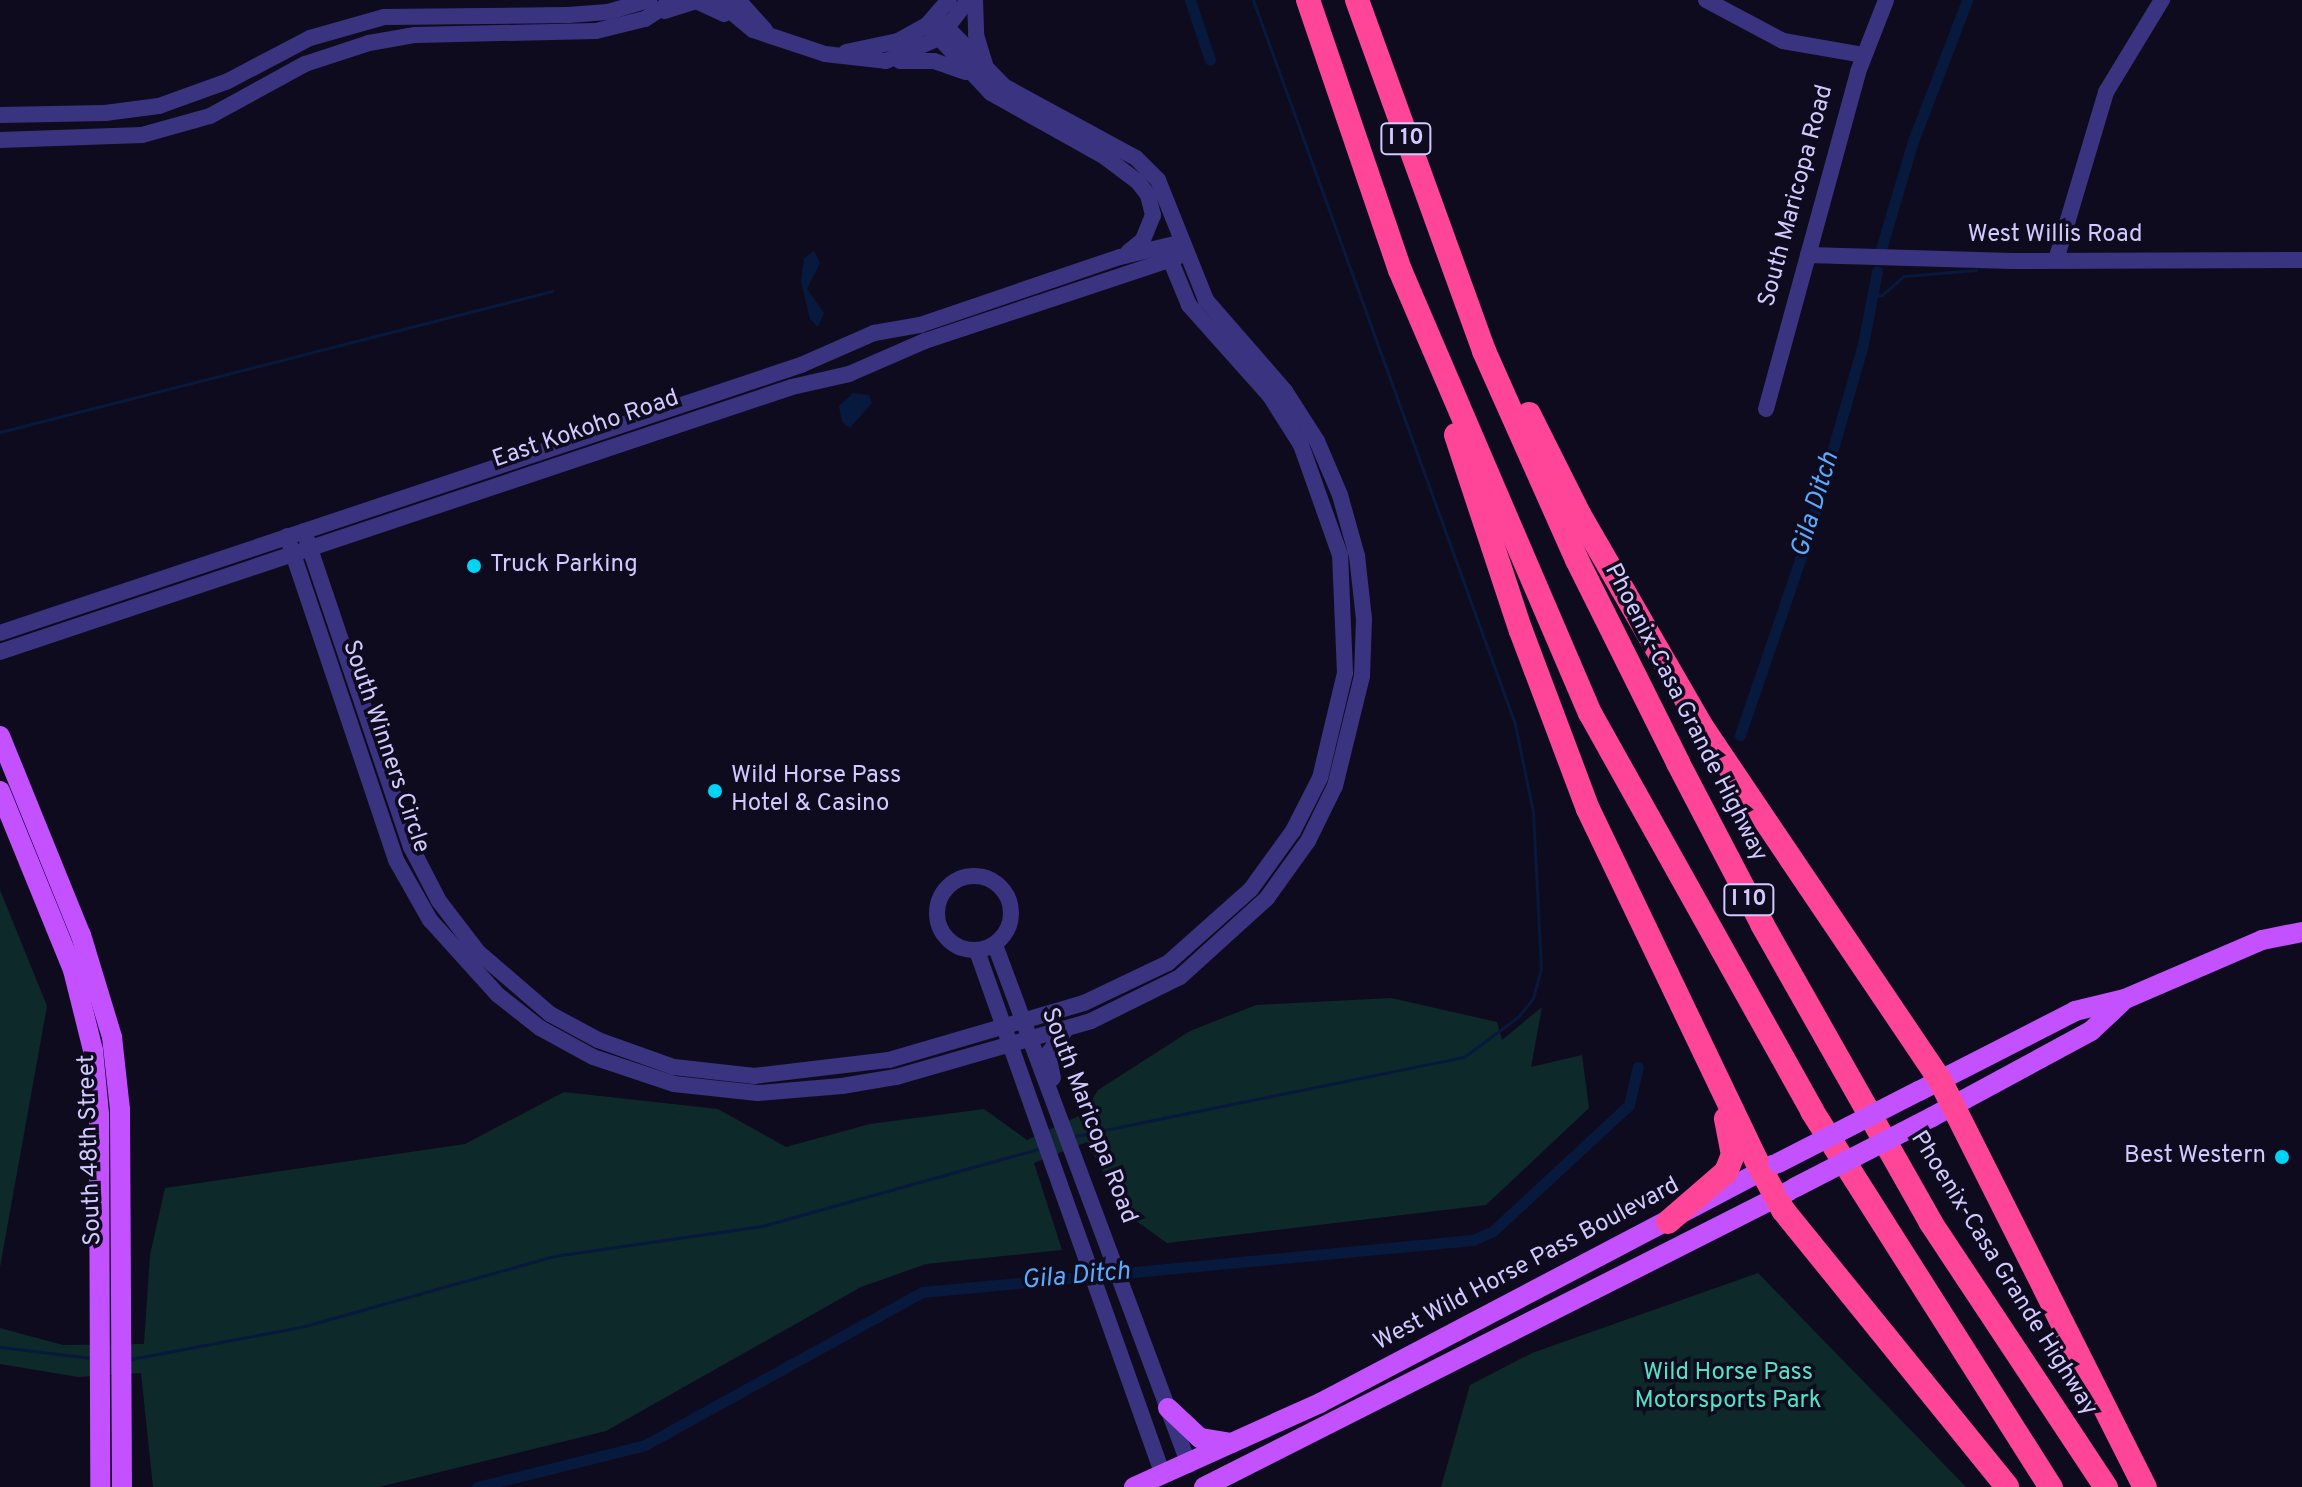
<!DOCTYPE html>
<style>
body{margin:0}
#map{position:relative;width:2302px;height:1487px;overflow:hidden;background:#0f0b1f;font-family:Overpass,sans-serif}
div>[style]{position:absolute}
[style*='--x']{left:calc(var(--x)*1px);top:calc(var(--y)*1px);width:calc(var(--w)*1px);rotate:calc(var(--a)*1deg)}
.green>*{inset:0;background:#0e2929}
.water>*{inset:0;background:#07193d}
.stream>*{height:3px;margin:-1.5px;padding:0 1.5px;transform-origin:1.5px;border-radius:1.5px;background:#07193d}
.canal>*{height:11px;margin:-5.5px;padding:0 5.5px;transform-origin:5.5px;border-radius:5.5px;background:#07193d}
.minor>*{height:16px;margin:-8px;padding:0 8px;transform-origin:8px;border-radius:8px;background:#3a3480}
.minor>.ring{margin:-8px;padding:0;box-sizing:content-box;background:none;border:16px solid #3a3480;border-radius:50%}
.major>*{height:20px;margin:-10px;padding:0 10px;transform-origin:10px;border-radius:10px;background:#c451ff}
.highway>*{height:24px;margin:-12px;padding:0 12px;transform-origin:12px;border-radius:12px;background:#ff4598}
.major-bridge>*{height:20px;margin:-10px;padding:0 10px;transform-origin:10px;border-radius:10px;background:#c451ff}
.dots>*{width:22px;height:22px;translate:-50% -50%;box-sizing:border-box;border:4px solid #0f0b1f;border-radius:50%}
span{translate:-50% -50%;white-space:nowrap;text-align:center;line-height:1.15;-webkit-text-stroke:7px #0f0b1f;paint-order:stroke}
.shield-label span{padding:2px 6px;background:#0f0b1f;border:2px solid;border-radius:6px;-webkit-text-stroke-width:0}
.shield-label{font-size:22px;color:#d2caff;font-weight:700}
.street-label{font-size:24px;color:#d2caff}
.poi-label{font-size:24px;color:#d2caff}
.left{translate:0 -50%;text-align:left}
.right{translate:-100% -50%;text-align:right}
.park-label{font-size:24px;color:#51e3c4}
.water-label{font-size:26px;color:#58acff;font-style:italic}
</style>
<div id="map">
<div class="green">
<div style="clip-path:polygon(0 890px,47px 1006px,0 1267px)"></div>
<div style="clip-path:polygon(1391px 998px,1497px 1022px,1502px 1040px,1542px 1007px,1531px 1067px,1582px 1055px,1589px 1108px,1486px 1205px,1167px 1243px,1125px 1213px,1087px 1142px,1034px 1163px,1062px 1250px,926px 1264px,861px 1287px,606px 1431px,379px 1487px,153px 1487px,141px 1373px,78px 1377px,0 1364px,0 1328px,63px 1345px,144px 1344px,150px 1255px,165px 1188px,465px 1144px,564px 1092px,718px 1109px,786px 1147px,870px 1124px,984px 1109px,1027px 1140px,1083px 1114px,1098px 1090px,1190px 1031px,1256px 1005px)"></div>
<div style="clip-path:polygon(1758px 1273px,1966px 1487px,1441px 1487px,1470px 1385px,1532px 1353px)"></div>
</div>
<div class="water">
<div style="clip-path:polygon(814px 251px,820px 263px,807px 289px,824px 313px,818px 327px,810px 319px,801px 282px,804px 258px)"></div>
<div style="clip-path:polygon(853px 393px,869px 395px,872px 403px,850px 428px,842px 422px,839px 406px)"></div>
</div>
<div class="stream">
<div style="--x:1872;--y:296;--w:10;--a:-6"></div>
<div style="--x:1882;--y:295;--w:29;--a:-41"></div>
<div style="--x:1904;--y:276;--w:72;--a:-4.8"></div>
<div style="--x:0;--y:432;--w:570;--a:-14.33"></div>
<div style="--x:1075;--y:1136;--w:397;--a:-11.5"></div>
<div style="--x:1464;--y:1057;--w:69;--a:-36.7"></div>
<div style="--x:1519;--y:1016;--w:23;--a:-52"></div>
<div style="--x:1533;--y:998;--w:30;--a:-75"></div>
<div style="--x:1541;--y:969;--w:157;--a:-92.9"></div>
<div style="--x:1533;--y:812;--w:90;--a:-101.6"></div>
<div style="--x:1515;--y:724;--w:770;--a:-109.89"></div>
<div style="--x:0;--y:1347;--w:92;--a:6.9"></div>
<div style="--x:131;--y:1359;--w:177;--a:-10.7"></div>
<div style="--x:305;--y:1326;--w:259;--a:-15.7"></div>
<div style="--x:554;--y:1256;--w:210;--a:-8.2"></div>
<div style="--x:762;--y:1226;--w:290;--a:-15.6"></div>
</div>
<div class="canal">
<div style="--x:1190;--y:0;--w:63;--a:71.6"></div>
<div style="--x:1881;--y:249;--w:113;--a:-73.5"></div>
<div style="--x:1913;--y:141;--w:151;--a:-69"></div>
<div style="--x:1740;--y:735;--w:210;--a:-71.1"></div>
<div style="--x:1808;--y:536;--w:200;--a:-74"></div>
<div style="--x:1863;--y:344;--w:74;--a:-79.1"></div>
<div style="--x:477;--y:1487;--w:173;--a:-14"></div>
<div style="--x:645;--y:1445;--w:316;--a:-28.9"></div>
<div style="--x:922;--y:1292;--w:553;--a:-5.39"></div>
<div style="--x:1473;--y:1240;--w:22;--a:-24"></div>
<div style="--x:1493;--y:1231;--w:185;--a:-42.8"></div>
<div style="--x:1629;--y:1105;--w:39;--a:-77"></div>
</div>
<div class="minor">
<div style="--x:717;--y:0;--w:47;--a:39.8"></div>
<div style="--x:753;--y:30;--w:76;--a:18.4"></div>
<div style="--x:825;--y:54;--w:61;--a:6.5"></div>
<div style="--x:886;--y:61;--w:58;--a:-23.5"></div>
<div style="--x:939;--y:38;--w:48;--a:-52.7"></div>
<div style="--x:738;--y:0;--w:40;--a:48"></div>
<div style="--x:975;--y:0;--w:35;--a:88"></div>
<div style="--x:976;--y:35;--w:31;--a:73"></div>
<div style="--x:1706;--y:0;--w:87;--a:28"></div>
<div style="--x:1783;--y:41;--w:81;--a:9.9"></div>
<div style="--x:665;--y:11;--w:33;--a:-18"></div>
<div style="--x:696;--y:1;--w:31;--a:25"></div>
<div style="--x:927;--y:25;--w:93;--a:46.7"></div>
<div style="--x:991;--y:93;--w:131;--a:29.3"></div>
<div style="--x:1105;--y:157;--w:41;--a:37.1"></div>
<div style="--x:1138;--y:182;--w:16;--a:52"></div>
<div style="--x:1148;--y:195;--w:21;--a:76"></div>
<div style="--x:1153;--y:215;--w:27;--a:112"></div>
<div style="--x:1143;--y:240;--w:19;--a:141"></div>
<div style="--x:846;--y:52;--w:53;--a:-11.9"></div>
<div style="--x:898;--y:41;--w:33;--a:-29"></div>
<div style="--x:927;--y:25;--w:33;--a:-49"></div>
<div style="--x:900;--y:61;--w:34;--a:0"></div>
<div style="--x:934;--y:61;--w:34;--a:19"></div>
<div style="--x:0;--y:115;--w:105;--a:-1.1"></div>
<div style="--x:105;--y:113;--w:54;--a:-7.4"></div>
<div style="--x:159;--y:106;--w:73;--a:-19.9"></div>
<div style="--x:228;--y:81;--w:93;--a:-27.7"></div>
<div style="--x:310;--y:38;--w:77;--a:-15.8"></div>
<div style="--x:384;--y:17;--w:184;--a:-0.6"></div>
<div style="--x:568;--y:15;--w:40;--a:-4.3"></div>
<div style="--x:608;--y:12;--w:43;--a:-16.3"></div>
<div style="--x:0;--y:140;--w:142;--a:-2"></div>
<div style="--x:142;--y:135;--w:71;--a:-15.6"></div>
<div style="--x:210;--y:116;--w:108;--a:-28.7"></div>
<div style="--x:305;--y:64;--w:67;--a:-18.2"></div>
<div style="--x:369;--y:43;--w:47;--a:-9.9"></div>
<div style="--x:415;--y:35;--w:181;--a:-1.3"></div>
<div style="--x:596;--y:31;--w:50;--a:-13.8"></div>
<div style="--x:645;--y:19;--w:35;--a:-33"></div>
<div style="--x:1808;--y:255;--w:204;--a:1.7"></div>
<div style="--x:2012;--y:261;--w:290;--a:-0.2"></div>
<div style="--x:2056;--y:260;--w:175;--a:-73.4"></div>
<div style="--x:2106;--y:92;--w:108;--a:-58.7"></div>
<div style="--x:1766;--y:409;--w:349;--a:-74.7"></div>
<div style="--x:1858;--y:72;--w:77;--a:-68.7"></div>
<div style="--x:304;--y:531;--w:334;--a:71.3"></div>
<div style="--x:411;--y:847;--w:61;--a:62.6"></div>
<div style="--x:439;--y:901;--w:64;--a:52.6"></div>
<div style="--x:478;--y:952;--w:95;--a:40.7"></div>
<div style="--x:550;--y:1014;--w:55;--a:28.4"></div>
<div style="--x:598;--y:1040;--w:81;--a:19.6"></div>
<div style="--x:674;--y:1067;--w:81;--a:6.4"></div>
<div style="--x:754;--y:1076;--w:136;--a:-6.8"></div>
<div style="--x:889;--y:1060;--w:203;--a:-16.3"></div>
<div style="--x:1084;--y:1003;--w:93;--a:-25.5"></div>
<div style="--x:1168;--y:963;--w:111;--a:-41.7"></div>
<div style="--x:1251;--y:889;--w:72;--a:-54.1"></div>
<div style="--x:1293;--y:831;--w:59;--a:-63"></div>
<div style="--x:1320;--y:778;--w:108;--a:-76.6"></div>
<div style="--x:1345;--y:673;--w:118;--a:-92.4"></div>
<div style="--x:1340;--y:555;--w:117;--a:-109.5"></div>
<div style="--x:1301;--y:445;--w:58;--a:-122.3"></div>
<div style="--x:1270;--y:396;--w:122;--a:-131.7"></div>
<div style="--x:1189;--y:305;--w:63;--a:-112.5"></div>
<div style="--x:287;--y:536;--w:342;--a:71.4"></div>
<div style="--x:396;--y:860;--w:69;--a:60.5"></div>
<div style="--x:430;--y:920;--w:101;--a:47.8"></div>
<div style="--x:498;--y:995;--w:53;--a:38.2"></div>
<div style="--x:540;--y:1028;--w:60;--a:28.7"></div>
<div style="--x:593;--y:1057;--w:85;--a:18.4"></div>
<div style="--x:674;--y:1084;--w:84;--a:6.1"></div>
<div style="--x:758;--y:1093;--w:84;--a:-4.8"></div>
<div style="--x:842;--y:1086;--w:55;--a:-9.5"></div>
<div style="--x:896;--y:1077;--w:203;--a:-16"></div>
<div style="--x:1091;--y:1021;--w:99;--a:-26.3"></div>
<div style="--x:1180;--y:977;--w:118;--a:-42.2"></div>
<div style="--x:1267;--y:898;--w:70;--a:-54.3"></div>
<div style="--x:1308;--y:841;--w:61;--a:-63.9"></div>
<div style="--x:1335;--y:786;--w:113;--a:-76.2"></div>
<div style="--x:1362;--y:676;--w:57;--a:-88"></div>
<div style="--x:1364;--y:619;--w:63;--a:-96.3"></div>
<div style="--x:1357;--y:556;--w:63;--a:-105.6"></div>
<div style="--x:1340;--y:495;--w:59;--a:-113.1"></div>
<div style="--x:1317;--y:441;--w:59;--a:-122.6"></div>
<div style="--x:1285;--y:391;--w:121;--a:-131"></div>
<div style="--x:1206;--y:300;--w:129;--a:-111.8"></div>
<div style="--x:1158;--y:180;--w:31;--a:-135"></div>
<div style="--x:1136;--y:158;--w:149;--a:-151.5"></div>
<div style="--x:1005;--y:87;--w:98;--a:-134.2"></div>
<div style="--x:0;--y:633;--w:845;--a:-18.5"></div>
<div style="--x:801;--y:365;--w:80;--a:-23.7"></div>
<div style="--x:874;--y:333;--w:47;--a:-9.9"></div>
<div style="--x:920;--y:325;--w:211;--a:-18.8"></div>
<div style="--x:1120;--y:257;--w:56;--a:-13.5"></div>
<div style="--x:0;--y:652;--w:835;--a:-18.5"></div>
<div style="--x:792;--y:387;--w:58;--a:-12.8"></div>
<div style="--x:849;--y:374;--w:83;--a:-23.5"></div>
<div style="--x:925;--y:341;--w:266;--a:-18.4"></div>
<div class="ring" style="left:937px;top:876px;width:58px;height:58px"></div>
<div style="--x:995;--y:945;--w:555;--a:69.54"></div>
<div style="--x:977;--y:951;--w:556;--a:70.46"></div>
<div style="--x:1053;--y:1078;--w:25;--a:-102"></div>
<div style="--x:1048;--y:1054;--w:31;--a:-54"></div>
</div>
<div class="major">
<div style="--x:0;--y:736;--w:215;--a:67.9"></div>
<div style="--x:81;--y:935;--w:107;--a:73.1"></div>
<div style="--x:112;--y:1037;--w:72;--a:83.7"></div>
<div style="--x:120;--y:1109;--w:378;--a:89.7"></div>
<div style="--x:0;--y:791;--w:193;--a:67.8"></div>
<div style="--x:73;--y:970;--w:82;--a:76"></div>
<div style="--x:93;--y:1050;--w:63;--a:84.6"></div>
<div style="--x:99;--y:1113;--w:374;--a:89.8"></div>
<div style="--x:1919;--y:1091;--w:175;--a:-27.1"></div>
<div style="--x:2075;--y:1011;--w:51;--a:-13.5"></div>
<div style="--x:2125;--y:999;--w:149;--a:-23.3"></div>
<div style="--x:2262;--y:940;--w:41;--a:-11.3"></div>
<div style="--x:1932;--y:1117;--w:181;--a:-28.4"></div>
<div style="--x:2091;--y:1031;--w:42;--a:-43.1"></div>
<div style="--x:1168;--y:1408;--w:44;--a:43.2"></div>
<div style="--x:1200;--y:1438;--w:32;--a:9"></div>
<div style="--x:1134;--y:1487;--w:204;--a:-24.3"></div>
<div style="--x:1320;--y:1403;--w:512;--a:-27.72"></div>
<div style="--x:1204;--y:1487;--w:656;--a:-26.84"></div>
</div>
<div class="highway">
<div style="--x:1308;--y:0;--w:285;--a:71.2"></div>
<div style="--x:1400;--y:270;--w:482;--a:66.8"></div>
<div style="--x:1590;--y:713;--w:456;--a:60.8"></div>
<div style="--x:1812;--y:1111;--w:446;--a:57.6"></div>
<div style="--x:1357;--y:0;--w:373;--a:70.1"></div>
<div style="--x:1484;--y:351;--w:229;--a:66"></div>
<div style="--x:1577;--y:560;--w:227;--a:63.5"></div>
<div style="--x:1678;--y:763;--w:182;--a:62.4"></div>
<div style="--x:1762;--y:924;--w:343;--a:60.5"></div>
<div style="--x:1931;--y:1223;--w:317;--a:56.5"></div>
<div style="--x:1529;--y:414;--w:112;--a:63.4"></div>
<div style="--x:1579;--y:514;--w:246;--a:60"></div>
<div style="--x:1702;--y:727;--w:426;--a:56"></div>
<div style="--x:1940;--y:1080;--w:456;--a:63.3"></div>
<div style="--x:1456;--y:435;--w:206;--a:71.7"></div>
<div style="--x:1521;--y:631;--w:190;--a:69.4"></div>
<div style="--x:1588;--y:809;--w:389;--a:64.4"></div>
<div style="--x:1756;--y:1160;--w:57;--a:61.6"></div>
<div style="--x:1783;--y:1210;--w:356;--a:51"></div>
<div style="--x:1668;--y:1222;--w:77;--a:-40.8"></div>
<div style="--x:1726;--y:1172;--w:18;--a:-68"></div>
<div style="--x:1733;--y:1155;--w:37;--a:-101"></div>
</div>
<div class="major-bridge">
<div style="--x:1778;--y:1163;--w:158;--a:-27.1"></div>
<div style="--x:1794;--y:1188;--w:155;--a:-27.2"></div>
</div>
<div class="dots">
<div style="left:474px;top:566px;background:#00d4f5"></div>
<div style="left:715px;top:791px;background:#00d4f5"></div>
<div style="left:2282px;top:1157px;background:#00d4f5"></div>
</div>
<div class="shield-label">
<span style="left:1406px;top:139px">I 10</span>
<span style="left:1749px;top:900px">I 10</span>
</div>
<div class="street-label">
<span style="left:1797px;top:196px;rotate:-75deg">South Maricopa Road</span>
<span style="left:2055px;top:236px">West Willis Road</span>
<span style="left:586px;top:430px;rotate:-19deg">East Kokoho Road</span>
<span style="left:1685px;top:713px;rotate:63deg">Phoenix-Casa Grande Highway</span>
<span style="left:385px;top:747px;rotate:71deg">South Winners Circle</span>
<span style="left:1088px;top:1116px;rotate:69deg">South Maricopa Road</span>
<span style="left:91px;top:1150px;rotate:-92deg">South 48th Street</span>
<span style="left:1527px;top:1265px;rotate:-28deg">West Wild Horse Pass Boulevard</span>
<span style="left:2003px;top:1274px;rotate:58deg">Phoenix-Casa Grande Highway</span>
</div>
<div class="poi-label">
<span class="left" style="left:490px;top:566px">Truck Parking</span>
<span class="left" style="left:731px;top:791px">Wild Horse Pass<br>Hotel &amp; Casino</span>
<span class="right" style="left:2266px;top:1157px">Best Western</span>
</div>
<div class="park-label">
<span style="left:1728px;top:1388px">Wild Horse Pass<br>Motorsports Park</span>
</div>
<div class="water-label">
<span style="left:1816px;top:505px;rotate:-73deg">Gila Ditch</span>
<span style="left:1076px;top:1277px;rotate:-5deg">Gila Ditch</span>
</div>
</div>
